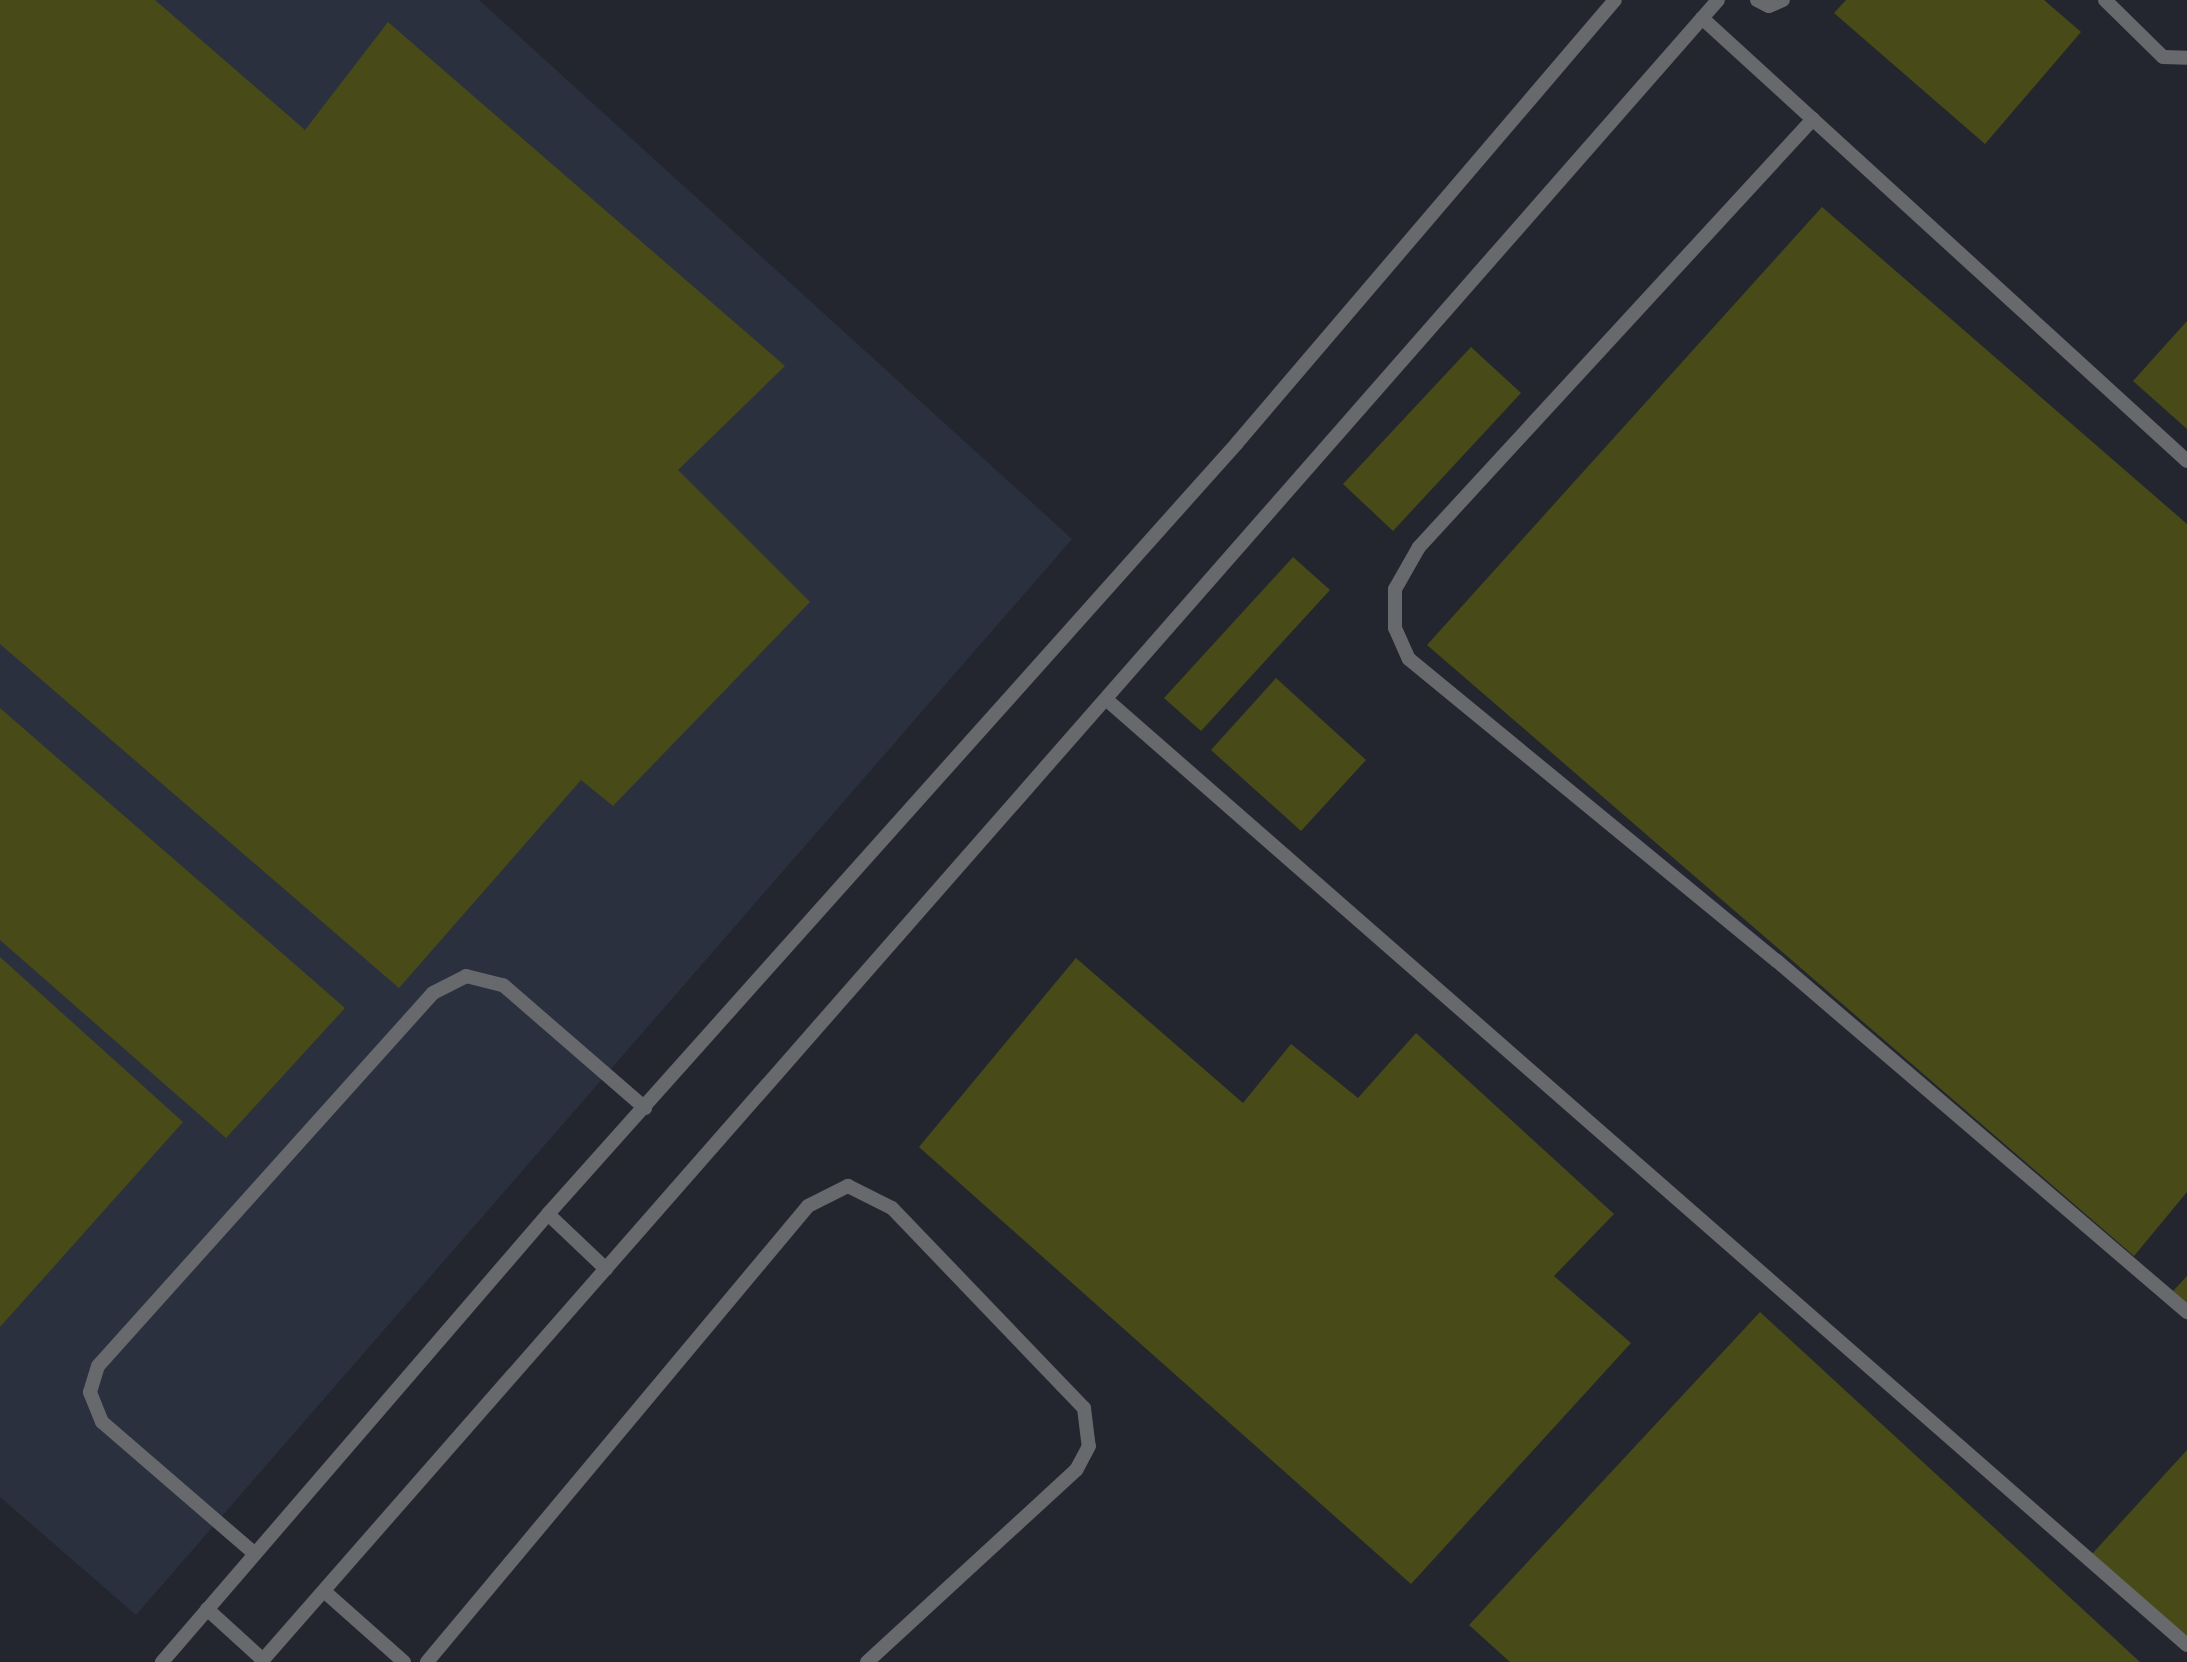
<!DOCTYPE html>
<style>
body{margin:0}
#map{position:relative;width:2187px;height:1662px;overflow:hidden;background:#23262e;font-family:Manrope,sans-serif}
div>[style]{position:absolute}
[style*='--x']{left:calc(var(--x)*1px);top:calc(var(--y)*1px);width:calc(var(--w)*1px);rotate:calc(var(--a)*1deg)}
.built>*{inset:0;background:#2a303d}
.building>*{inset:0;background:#484b18}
.lane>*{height:14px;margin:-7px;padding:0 7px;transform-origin:7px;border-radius:7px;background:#67696d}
.street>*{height:14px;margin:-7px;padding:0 7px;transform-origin:7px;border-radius:7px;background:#67696d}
span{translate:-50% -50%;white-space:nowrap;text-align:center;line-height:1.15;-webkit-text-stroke:5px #0e0f13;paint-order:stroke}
</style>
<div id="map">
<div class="built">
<div style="clip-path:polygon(0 0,479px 0,1072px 539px,136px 1615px,0 1497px)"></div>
</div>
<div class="building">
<div style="clip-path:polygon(0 0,155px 0,305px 130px,388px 22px,785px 366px,678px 470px,810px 602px,613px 806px,581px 780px,399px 988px,0 644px)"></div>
<div style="clip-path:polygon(1846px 0,2044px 0,2081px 32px,1985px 144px,1834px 13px)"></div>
<div style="clip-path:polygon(1822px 207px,2187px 524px,2187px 1192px,2134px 1256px,1427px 645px)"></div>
<div style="clip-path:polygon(2187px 321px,2187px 429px,2133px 381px)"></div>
<div style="clip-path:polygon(1471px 347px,1521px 393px,1393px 531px,1343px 484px)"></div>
<div style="clip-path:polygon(1293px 557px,1330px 590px,1201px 731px,1164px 698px)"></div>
<div style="clip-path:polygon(1276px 678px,1366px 760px,1301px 831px,1211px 750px)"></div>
<div style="clip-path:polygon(0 708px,345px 1008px,226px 1138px,0 940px)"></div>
<div style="clip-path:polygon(0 957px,183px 1122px,0 1327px)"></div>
<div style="clip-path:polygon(1076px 958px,1243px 1103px,1291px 1044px,1358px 1098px,1416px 1033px,1614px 1214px,1554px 1276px,1631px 1343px,1411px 1584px,919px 1147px)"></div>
<div style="clip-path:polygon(2187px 1276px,2187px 1304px,2173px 1291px)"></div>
<div style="clip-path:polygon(1760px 1312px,2140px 1662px,1510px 1662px,1469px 1625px)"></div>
<div style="clip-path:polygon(2187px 1450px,2187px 1641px,2092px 1554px)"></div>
</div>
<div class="lane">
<div style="--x:1757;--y:0;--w:13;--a:27"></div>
<div style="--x:1769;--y:6;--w:15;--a:-23"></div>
<div style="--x:2105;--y:0;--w:81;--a:44.5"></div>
<div style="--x:2163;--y:57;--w:24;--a:2"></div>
<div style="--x:1702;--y:18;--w:657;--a:42.41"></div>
<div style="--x:1813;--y:119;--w:582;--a:132.63"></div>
<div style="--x:1419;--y:547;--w:48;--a:119.7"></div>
<div style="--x:1395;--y:589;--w:39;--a:90"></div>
<div style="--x:1395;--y:628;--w:34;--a:66"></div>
<div style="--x:1409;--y:659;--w:476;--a:39.4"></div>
<div style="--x:1777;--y:961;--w:540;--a:40.57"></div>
<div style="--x:1107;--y:700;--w:1435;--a:41.19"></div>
<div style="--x:255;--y:1554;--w:202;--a:-139.2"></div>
<div style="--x:102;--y:1422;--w:32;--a:-112"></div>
<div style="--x:90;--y:1392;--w:27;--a:-73"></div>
<div style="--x:98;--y:1366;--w:501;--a:-48.07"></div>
<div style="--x:433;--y:993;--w:37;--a:-27"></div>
<div style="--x:466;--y:976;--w:38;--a:14"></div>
<div style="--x:503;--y:985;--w:188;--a:40.9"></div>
<div style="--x:324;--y:1591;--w:107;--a:41.6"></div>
<div style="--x:427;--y:1662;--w:594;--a:-50.12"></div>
<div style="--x:808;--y:1206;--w:45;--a:-26.6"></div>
<div style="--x:848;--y:1186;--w:49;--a:26.6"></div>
<div style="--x:892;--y:1208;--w:277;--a:46.2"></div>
<div style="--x:1084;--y:1408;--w:38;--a:83"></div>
<div style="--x:1089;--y:1446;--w:27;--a:118"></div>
<div style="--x:1076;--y:1470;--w:284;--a:137.4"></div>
</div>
<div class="street">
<div style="--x:548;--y:1214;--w:80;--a:43.5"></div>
<div style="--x:207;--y:1609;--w:76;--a:42.3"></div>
<div style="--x:162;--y:1662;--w:591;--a:-49.25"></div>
<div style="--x:548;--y:1214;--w:1034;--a:-48.21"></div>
<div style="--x:1237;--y:443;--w:582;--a:-49.53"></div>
<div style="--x:261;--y:1662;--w:2210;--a:-48.76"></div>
</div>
</div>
